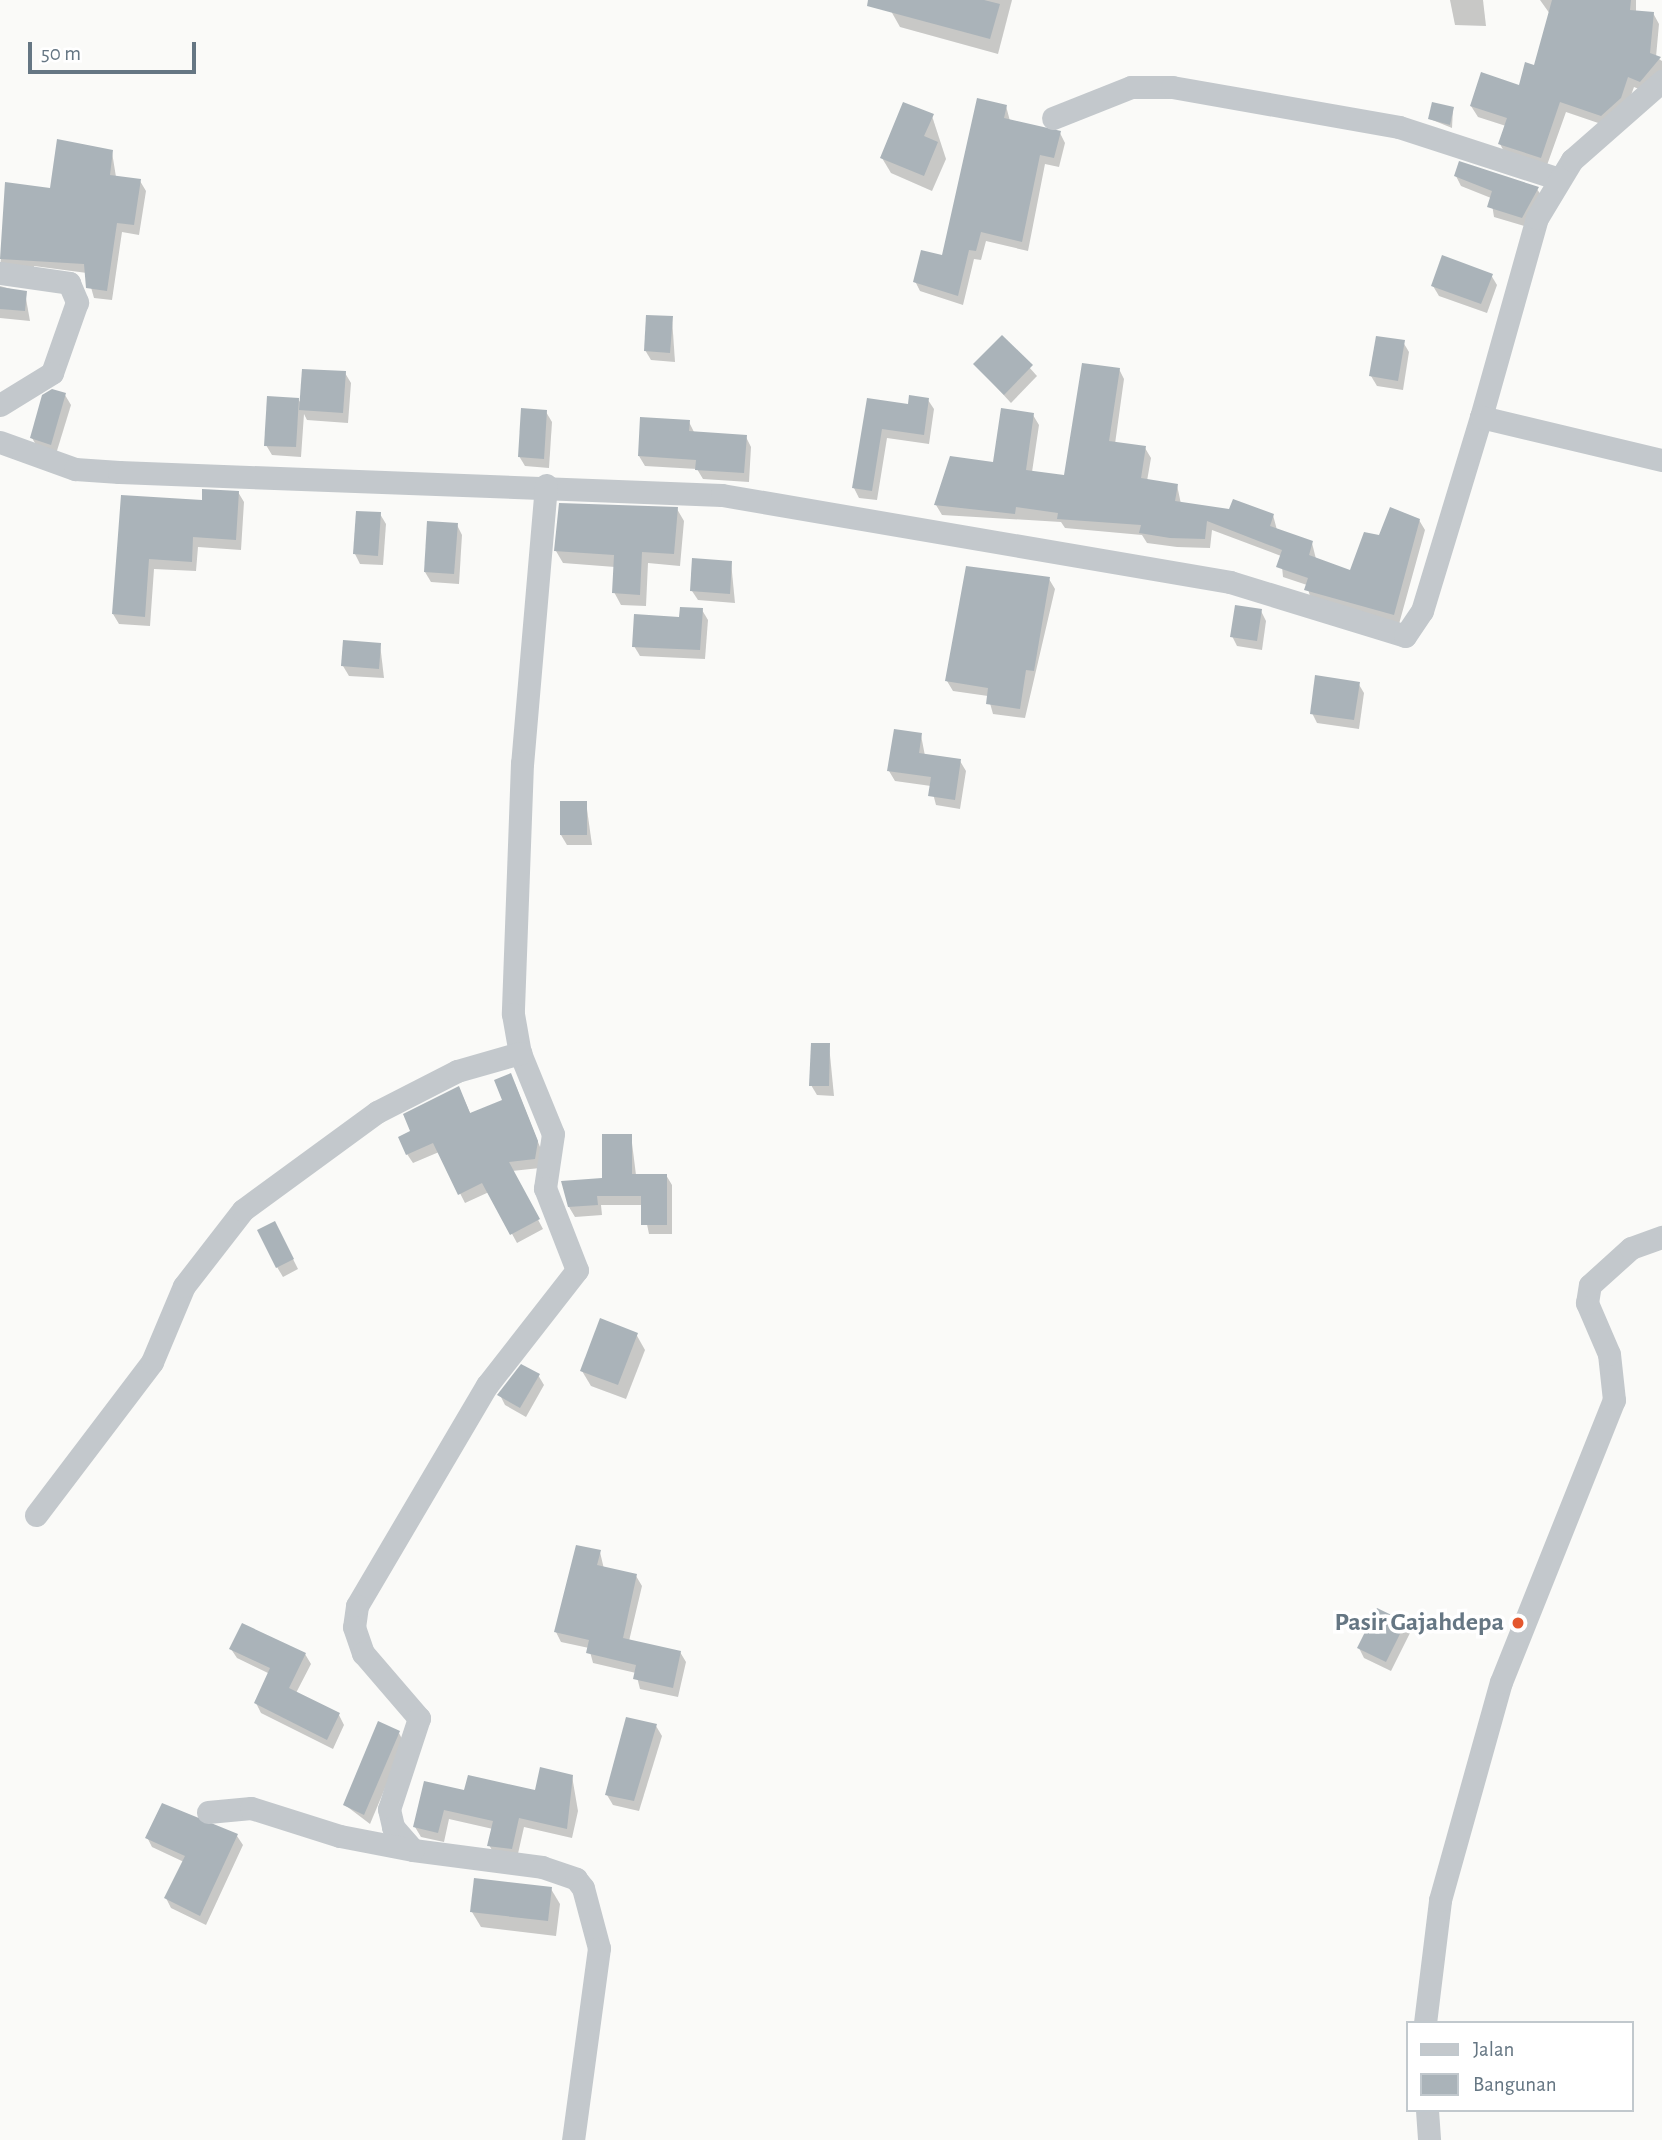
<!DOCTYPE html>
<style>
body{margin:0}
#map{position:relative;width:1662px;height:2140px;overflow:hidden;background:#fafaf8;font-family:"Alegreya Sans",sans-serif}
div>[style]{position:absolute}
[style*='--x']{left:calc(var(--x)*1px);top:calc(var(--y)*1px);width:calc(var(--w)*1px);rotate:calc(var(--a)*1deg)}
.shadow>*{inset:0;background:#0003}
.building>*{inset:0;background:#aab3b9}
.street>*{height:23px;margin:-11.5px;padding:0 11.5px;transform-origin:11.5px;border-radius:11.5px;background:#c3c8cc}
.dots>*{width:19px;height:19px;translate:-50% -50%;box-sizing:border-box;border:4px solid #fff;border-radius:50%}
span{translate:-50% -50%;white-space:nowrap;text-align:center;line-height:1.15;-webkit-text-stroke:7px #fff;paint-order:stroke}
.poi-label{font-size:26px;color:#657683;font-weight:700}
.right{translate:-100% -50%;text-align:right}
.legend{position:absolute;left:1406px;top:2021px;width:228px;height:91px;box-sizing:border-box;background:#fff;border:2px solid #c1c8cd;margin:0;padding:9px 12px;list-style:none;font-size:21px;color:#657683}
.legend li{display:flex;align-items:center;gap:14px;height:35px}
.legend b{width:35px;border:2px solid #c1c8cd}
.scale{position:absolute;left:28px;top:42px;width:168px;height:32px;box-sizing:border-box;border:4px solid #657683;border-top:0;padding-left:9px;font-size:21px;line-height:24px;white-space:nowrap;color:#657683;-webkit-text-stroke:5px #fff;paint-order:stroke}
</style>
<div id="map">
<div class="shadow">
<div style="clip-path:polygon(894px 0,1012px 0,998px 54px,900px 27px,891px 11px)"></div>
<div style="clip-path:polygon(1450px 0,1483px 0,1486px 26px,1455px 25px)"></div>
<div style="clip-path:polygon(1540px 0,1636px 0,1636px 12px,1653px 13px,1659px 24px,1656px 57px,1662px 61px,1662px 79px,1646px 92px,1634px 87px,1626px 109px,1607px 126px,1566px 112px,1546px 168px,1506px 155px,1500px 144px,1506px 126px,1478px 117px,1471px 106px,1520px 87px,1535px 67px,1550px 14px)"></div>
<div style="clip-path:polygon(1006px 106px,1010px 121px,1060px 133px,1065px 143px,1059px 167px,1045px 164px,1028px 251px,986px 241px,981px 260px,974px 259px,963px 305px,920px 291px,915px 281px,944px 257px)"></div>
<div style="clip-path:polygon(1453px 109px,1452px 128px,1430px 119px)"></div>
<div style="clip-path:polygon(932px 116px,946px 159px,932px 191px,891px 173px,882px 158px)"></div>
<div style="clip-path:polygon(112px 152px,116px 177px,140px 181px,146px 191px,139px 235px,122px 232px,112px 300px,94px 298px,87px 273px,34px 266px,34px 272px,0 269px,7px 184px,52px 190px)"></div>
<div style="clip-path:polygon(1456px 176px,1537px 189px,1543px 198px,1528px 227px,1494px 217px,1491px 198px,1461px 186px)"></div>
<div style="clip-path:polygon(1491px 275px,1497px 285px,1487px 313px,1439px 296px,1433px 286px)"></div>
<div style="clip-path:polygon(0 286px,25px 293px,30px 321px,0 318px)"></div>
<div style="clip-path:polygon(672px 318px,675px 362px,651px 360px,645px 350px)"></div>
<div style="clip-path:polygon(1002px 337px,1037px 376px,1011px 403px,975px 364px)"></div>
<div style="clip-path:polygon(1403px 342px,1409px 352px,1403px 390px,1377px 386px,1371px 376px)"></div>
<div style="clip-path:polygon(1119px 369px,1124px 379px,1115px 444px,1145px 448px,1151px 458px,1147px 481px,1177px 485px,1181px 504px,1273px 515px,1277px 530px,1312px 543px,1316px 559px,1351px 572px,1380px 537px,1419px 520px,1425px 530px,1399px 624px,1311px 600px,1307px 585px,1283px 577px,1281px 556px,1212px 530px,1210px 548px,1177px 547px,1147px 543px,1142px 535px,1065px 528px,1061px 522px,942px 515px,936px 505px,995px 464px,1033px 415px,1039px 425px,1032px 472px,1065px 477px)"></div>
<div style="clip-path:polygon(345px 373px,351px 383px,348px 423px,307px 420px,304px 414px,301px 457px,272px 455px,266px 445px,298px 399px,302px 405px)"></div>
<div style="clip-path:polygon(65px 395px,71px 405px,56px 454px,38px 448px,32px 438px)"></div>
<div style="clip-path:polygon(869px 400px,909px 406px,928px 400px,934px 409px,929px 444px,887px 438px,877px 500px,859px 498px,854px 488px)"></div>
<div style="clip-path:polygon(546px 412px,552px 422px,549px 468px,525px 466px,519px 456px)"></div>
<div style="clip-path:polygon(689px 422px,694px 432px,746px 437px,751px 447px,749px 482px,703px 479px,697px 469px,645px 466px,639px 456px)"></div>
<div style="clip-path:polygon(238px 492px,244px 502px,241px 550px,198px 547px,196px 571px,154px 569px,150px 626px,119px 624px,113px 614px,123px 496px,203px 502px)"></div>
<div style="clip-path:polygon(677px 509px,684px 521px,680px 566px,648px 563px,646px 606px,621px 605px,614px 592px,615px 567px,563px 563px,556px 551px)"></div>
<div style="clip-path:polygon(380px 514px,386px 524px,383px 565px,360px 564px,355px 554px)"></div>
<div style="clip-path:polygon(457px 525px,462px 535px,459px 584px,431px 582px,425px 572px)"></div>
<div style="clip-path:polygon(731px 562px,735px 603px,698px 600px,692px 591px)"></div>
<div style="clip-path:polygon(1049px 579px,1055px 589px,1025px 718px,993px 714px,988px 696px,953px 691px,947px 681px)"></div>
<div style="clip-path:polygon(702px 610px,708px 620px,705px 659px,640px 656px,634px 646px)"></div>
<div style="clip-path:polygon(1261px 611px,1266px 621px,1262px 650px,1237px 646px,1232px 636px)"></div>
<div style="clip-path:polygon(380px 644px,384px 678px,349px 676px,343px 666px)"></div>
<div style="clip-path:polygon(1358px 683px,1364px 693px,1359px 729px,1317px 723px,1312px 713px)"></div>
<div style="clip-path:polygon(921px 735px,925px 756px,960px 761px,966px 771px,960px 809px,936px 805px,931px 786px,895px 781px,889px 771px)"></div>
<div style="clip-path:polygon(586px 802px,592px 845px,567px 845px,561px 835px)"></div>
<div style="clip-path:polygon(829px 1045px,834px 1096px,817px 1095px,811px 1085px)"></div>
<div style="clip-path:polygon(515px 1084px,542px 1152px,540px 1168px,512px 1171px,543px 1229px,517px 1243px,489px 1192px,465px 1203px,439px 1152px,413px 1163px,407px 1154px,463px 1097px,471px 1115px,505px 1101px)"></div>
<div style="clip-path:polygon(631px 1135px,636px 1175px,666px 1175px,672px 1185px,672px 1234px,649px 1234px,643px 1205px,601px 1205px,602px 1215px,575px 1217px,569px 1207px,563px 1183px,604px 1180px)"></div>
<div style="clip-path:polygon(280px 1233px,298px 1269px,283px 1277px,277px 1267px)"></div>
<div style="clip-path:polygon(636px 1334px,645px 1350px,626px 1399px,591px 1386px,582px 1371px)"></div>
<div style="clip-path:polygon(538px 1375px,544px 1385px,526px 1417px,505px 1405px,500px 1395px)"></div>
<div style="clip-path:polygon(600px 1552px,604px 1569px,636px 1576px,642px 1586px,629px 1641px,680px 1652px,686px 1662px,678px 1697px,640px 1689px,636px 1673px,593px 1663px,589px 1648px,561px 1642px,556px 1632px)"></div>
<div style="clip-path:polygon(1404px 1623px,1410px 1633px,1391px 1671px,1364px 1658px,1359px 1648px)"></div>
<div style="clip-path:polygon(231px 1649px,305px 1654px,311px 1664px,296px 1693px,339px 1715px,344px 1725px,333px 1749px,261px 1713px,256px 1703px,270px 1674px,237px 1658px)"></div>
<div style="clip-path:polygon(656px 1726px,662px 1736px,639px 1811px,613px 1805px,607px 1795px)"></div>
<div style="clip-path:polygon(399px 1733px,404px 1743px,370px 1824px,345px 1805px)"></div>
<div style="clip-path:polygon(572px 1776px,578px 1811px,572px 1838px,524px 1827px,517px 1858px,495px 1855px,489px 1845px,493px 1829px,449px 1819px,444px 1842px,421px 1837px,415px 1827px,466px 1792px,536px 1792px)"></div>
<div style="clip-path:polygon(237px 1836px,243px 1845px,206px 1925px,171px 1908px,166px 1898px,184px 1862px,152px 1847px,147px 1837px)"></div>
<div style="clip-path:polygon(551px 1889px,560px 1904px,556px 1936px,481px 1927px,472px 1912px)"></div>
</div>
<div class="building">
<div style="clip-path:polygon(868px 0,984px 0,1000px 4px,990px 39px,867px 6px)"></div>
<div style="clip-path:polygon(1552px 0,1631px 0,1630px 10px,1654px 12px,1650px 53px,1661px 57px,1640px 82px,1628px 77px,1621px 98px,1601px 116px,1560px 102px,1541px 158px,1498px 144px,1507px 118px,1470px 106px,1481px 72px,1519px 85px,1525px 62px,1534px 65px)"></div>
<div style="clip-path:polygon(977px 98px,1007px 105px,1004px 118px,1061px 131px,1054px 158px,1040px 155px,1022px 242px,981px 232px,976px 251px,969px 250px,958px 296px,913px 282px,921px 250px,942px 255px)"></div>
<div style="clip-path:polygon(903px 102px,934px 114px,924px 136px,938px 142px,924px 176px,880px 158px)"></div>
<div style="clip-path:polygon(1432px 102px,1454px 107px,1450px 125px,1428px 119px)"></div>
<div style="clip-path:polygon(57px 139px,113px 150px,110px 175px,141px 179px,134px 225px,117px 223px,107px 291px,86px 288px,84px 264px,0 259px,5px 182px,50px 188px)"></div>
<div style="clip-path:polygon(1459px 161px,1539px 187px,1522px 218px,1487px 207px,1492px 191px,1454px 176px)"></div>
<div style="clip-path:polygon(1442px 255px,1493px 274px,1481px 304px,1431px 286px)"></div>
<div style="clip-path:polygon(0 287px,27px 291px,25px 311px,0 309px)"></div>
<div style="clip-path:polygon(646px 315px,673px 316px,670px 353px,644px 351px)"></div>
<div style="clip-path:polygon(1002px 335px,1033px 365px,1004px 395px,973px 364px)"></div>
<div style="clip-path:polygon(1376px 336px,1405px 340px,1398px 381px,1369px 376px)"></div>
<div style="clip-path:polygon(1082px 363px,1120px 368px,1109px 441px,1146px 446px,1141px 478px,1178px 484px,1175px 501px,1229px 509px,1233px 499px,1274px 514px,1270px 526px,1313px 541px,1309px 555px,1350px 570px,1364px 532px,1379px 535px,1390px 507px,1420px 519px,1394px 615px,1304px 590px,1308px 578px,1276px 567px,1282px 550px,1207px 521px,1205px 539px,1170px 538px,1139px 533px,1141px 525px,1057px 519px,1058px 513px,1016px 507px,1015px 514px,934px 505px,950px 456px,993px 462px,1001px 408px,1034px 413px,1026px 470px,1064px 475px)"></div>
<div style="clip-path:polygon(302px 369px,346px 371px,343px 413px,299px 410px)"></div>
<div style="clip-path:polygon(52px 389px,66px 393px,51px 445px,30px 438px,42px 395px)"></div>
<div style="clip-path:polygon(909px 395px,929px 398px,924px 435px,882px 429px,872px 491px,852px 488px,867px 398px,908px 404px)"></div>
<div style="clip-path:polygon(267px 396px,299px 398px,296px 447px,264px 446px)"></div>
<div style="clip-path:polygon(521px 408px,547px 410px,544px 459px,518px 457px)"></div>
<div style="clip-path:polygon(640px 417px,690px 420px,689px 431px,747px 435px,744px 473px,695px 470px,696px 460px,638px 456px)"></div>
<div style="clip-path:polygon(202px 489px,239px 491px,236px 540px,193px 537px,192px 562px,149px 559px,145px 617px,112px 614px,121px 495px,202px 500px)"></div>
<div style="clip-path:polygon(559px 503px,678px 507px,674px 554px,642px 552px,640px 595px,612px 593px,614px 555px,554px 551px)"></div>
<div style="clip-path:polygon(356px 511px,381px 512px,378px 556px,353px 554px)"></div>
<div style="clip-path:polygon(427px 521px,458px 523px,454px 574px,424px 572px)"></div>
<div style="clip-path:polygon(692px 558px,732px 561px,730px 594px,690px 591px)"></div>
<div style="clip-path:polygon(966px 566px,1050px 577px,1034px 671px,1026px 670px,1020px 709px,986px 704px,988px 688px,945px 681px)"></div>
<div style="clip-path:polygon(1235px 605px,1262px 609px,1257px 641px,1230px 637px)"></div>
<div style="clip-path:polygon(680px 607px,703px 608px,700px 650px,632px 647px,634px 614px,679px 617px)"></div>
<div style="clip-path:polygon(343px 640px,381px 643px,379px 669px,341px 666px)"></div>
<div style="clip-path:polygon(1315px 675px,1360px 682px,1354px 720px,1310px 714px)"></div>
<div style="clip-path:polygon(894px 729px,922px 733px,919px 753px,961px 759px,955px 800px,928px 796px,931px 777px,887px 771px)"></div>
<div style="clip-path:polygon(560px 801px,587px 801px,587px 835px,560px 835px)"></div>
<div style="clip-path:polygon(811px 1043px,830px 1043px,829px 1086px,809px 1086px)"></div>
<div style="clip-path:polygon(511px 1073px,538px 1141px,535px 1159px,509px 1162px,540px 1219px,510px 1235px,482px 1183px,458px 1195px,433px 1143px,406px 1155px,398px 1137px,410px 1131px,403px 1114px,459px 1086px,470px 1113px,502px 1100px,494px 1080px)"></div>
<div style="clip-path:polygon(602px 1134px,632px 1134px,632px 1174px,667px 1174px,667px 1225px,641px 1225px,641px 1196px,597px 1196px,598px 1205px,568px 1207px,561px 1181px,602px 1178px)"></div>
<div style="clip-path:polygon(275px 1221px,294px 1259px,276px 1268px,257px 1230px)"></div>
<div style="clip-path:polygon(600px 1318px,638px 1333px,618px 1385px,580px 1371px)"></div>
<div style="clip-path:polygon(521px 1364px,540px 1374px,520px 1408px,497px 1395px)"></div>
<div style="clip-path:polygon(576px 1545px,601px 1550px,597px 1565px,637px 1574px,623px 1638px,681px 1651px,673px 1688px,633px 1679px,636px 1665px,586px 1653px,589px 1640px,554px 1632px)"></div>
<div style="clip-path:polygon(1377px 1608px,1406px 1622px,1386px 1662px,1357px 1648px)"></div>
<div style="clip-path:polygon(242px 1623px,306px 1653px,289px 1688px,340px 1713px,327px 1740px,254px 1703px,270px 1668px,229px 1649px)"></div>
<div style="clip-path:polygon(626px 1717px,657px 1724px,634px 1801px,605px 1795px)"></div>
<div style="clip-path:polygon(378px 1721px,400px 1731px,364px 1815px,343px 1805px)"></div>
<div style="clip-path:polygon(540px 1767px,573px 1775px,567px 1829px,519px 1818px,512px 1849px,487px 1846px,493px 1821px,444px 1810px,438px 1833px,413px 1827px,424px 1781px,464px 1790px,468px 1775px,535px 1790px)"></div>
<div style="clip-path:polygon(162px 1803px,238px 1834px,200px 1916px,164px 1898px,185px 1856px,145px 1838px)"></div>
<div style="clip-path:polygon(474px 1878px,552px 1887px,548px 1921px,470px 1912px)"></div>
</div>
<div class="street">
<div style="--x:1053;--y:118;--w:84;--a:-21.7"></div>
<div style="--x:1131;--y:87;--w:41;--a:0"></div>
<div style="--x:1172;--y:87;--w:230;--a:10"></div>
<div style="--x:1399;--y:127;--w:168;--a:18"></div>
<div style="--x:0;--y:273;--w:70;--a:8.2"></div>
<div style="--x:69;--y:283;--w:21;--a:67"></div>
<div style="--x:77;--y:302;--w:75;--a:109.4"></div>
<div style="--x:52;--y:373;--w:61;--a:148.4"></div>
<div style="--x:1481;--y:417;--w:207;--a:-74.3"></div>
<div style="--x:1537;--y:218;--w:68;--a:-58.9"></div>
<div style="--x:1572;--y:160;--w:120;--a:-41.3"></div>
<div style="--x:0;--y:442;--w:80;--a:19.8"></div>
<div style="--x:75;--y:469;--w:44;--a:3.9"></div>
<div style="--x:119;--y:472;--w:603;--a:2.18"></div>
<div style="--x:722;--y:495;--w:515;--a:9.72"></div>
<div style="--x:1230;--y:582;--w:183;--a:17.1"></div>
<div style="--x:1405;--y:636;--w:30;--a:-56"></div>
<div style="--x:1422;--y:611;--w:203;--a:-73.1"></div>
<div style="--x:1481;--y:417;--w:186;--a:13.4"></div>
<div style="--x:546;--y:485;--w:279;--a:94.9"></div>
<div style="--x:522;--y:763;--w:251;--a:92.1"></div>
<div style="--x:513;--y:1014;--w:40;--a:80"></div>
<div style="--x:520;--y:1053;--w:87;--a:67.8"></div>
<div style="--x:553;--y:1134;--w:55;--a:98.4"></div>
<div style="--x:545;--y:1188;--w:88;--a:68.7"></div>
<div style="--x:577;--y:1270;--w:146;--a:128"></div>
<div style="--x:487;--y:1385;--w:256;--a:120.5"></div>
<div style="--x:357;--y:1606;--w:21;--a:98"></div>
<div style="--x:354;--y:1627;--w:28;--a:71"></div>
<div style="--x:363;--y:1653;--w:86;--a:49.3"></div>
<div style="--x:419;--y:1718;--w:96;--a:108.2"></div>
<div style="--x:389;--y:1809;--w:18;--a:77"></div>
<div style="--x:393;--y:1827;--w:30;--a:49"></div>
<div style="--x:413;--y:1850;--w:130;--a:7.5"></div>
<div style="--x:542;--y:1867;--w:36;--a:19"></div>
<div style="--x:576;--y:1879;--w:11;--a:52"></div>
<div style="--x:583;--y:1888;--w:62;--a:75.1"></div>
<div style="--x:599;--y:1948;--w:194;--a:97.7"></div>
<div style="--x:36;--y:1515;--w:192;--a:-52.8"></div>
<div style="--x:152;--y:1362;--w:82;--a:-67.2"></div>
<div style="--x:184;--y:1286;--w:96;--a:-52.2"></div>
<div style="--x:243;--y:1210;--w:166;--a:-36.2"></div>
<div style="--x:377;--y:1112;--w:90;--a:-27.1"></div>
<div style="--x:457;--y:1071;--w:66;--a:-15.9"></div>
<div style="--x:208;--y:1812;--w:43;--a:-5.3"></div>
<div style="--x:251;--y:1808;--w:93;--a:17.5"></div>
<div style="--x:340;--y:1836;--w:74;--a:10.9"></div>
<div style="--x:1425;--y:2023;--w:124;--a:-83"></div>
<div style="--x:1440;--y:1900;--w:226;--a:-74.4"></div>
<div style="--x:1501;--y:1682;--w:304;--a:-68.2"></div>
<div style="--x:1614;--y:1400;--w:46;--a:-96.2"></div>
<div style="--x:1609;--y:1354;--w:56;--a:-113.3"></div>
<div style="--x:1587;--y:1303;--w:18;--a:-81"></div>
<div style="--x:1590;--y:1285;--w:55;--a:-42.1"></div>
<div style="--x:1631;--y:1248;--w:33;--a:-20"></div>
<div style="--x:1427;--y:2110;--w:30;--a:86"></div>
</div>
<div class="dots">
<div style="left:1518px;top:1623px;background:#e4572e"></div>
</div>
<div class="poi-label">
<span class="right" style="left:1504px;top:1623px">Pasir Gajahdepa</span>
</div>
<ul class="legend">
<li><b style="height:9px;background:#c3c8cc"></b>Jalan</li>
<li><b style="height:19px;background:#aab3b9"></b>Bangunan</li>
</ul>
<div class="scale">50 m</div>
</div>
